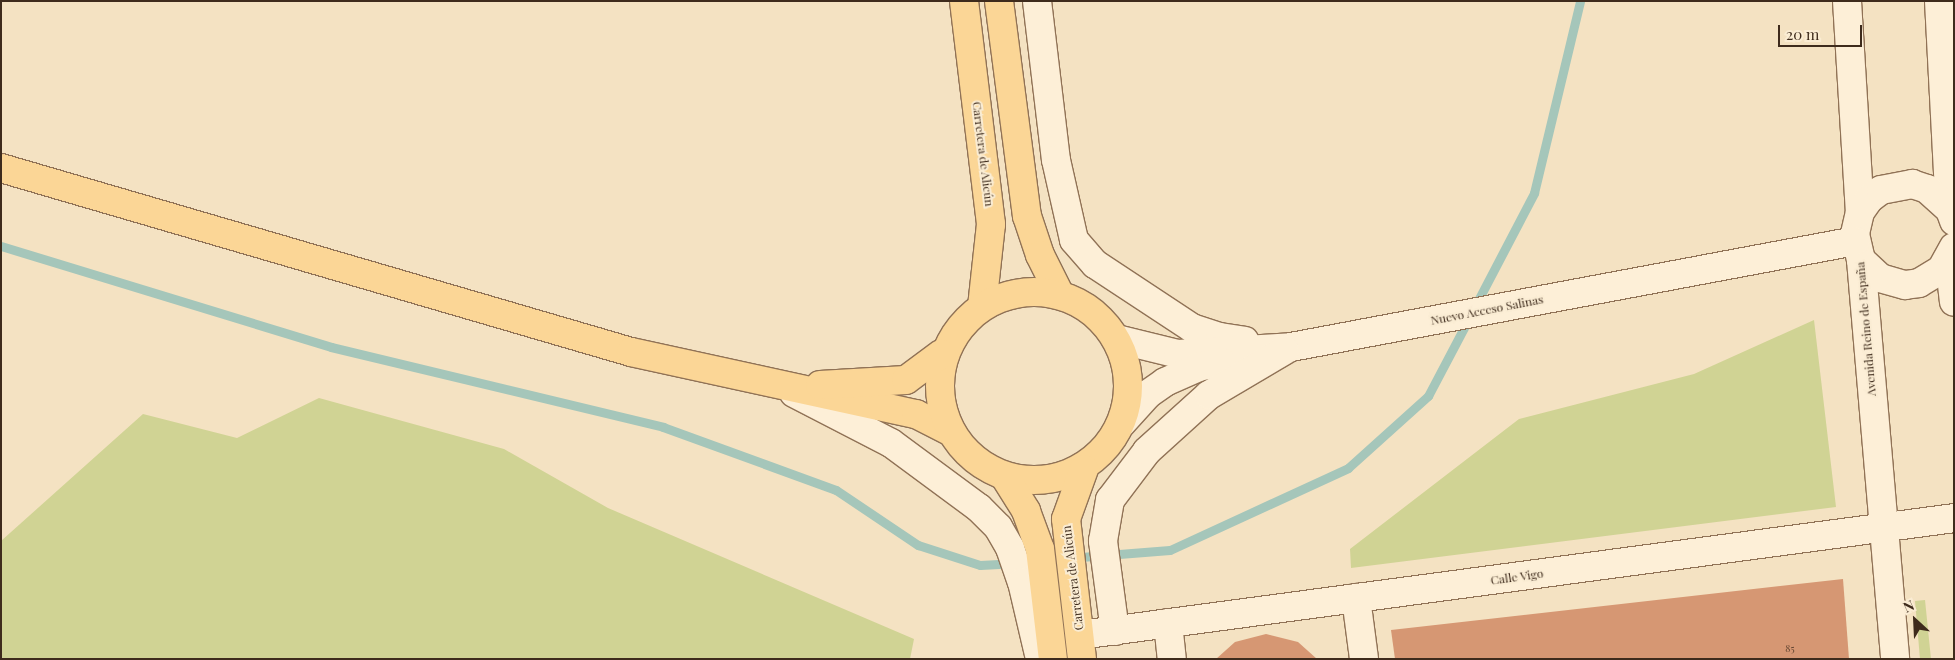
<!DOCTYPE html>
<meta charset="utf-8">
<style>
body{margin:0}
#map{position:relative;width:1955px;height:660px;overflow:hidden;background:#f4e2c2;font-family:"Playfair Display",serif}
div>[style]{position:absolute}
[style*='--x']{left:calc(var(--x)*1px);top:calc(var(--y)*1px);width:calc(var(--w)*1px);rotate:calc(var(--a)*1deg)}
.green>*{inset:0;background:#d0d394}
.stream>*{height:9px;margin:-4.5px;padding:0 4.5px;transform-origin:4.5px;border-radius:4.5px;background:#a5c6ba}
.building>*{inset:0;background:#d69773}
.roads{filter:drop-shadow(1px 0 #907256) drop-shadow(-1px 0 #907256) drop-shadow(0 1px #907256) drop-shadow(0 -1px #907256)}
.minor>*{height:28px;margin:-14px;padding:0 14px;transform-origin:14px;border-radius:14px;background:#fdefd7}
.major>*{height:28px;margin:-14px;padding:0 14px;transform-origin:14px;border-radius:14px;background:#fbd696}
.major>.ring{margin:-14px;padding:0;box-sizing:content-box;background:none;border:28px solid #fbd696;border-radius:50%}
span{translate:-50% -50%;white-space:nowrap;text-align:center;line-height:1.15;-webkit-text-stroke:4px #faecd3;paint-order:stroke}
.number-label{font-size:10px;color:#644632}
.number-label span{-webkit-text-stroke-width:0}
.street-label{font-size:12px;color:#3e2b1c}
.frame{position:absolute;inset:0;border:2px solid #3e2b1c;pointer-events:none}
.north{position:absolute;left:1890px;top:595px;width:50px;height:50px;-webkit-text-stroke:4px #faecd3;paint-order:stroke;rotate:335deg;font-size:14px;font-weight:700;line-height:20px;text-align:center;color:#3e2b1c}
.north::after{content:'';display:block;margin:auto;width:18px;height:22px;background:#3e2b1c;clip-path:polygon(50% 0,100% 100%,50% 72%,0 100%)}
.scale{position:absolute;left:1778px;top:25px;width:84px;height:22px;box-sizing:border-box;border:2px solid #3e2b1c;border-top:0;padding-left:6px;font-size:15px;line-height:18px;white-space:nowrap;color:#3e2b1c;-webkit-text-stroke:4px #faecd3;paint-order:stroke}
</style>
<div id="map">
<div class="green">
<div style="clip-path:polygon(1814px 320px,1836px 507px,1351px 568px,1350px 549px,1519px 419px,1694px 374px)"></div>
<div style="clip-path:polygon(319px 398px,504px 449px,608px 508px,914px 639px,910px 659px,1px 659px,1px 541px,143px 414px,237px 438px)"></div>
<div style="clip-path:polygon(1925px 600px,1931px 659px,1920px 659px,1915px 601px)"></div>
</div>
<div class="stream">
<div style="--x:1;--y:246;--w:345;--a:17"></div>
<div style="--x:331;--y:347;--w:342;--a:13.5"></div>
<div style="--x:663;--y:427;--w:184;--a:20"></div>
<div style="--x:836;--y:490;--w:99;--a:33.9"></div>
<div style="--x:918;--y:545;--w:65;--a:17.9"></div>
<div style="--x:980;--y:565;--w:33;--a:-3"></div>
<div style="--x:1474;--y:308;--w:130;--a:-62.4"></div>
<div style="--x:1534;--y:193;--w:197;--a:-76.5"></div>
<div style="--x:1043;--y:560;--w:127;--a:-4.5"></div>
<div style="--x:1170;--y:550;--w:196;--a:-24.7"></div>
<div style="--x:1348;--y:468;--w:108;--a:-42"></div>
<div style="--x:1428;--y:396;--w:86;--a:-62.2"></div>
</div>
<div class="building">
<div style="clip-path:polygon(1843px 579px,1849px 659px,1395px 659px,1391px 630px)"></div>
<div style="clip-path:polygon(1266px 634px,1298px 642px,1317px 659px,1216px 659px,1235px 642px)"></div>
</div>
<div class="roads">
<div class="minor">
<div style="--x:1037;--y:1;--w:160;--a:83.2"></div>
<div style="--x:1056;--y:160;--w:82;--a:77.3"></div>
<div style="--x:1074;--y:240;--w:32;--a:49"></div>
<div style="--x:1095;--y:264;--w:116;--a:33.4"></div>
<div style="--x:1192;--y:328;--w:29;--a:18"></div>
<div style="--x:1220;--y:337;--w:25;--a:9"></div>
<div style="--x:1847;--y:1;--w:211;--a:86.5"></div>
<div style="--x:1860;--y:212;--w:23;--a:103"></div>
<div style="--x:1855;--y:234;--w:27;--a:77"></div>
<div style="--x:1861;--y:260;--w:400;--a:85.1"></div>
<div style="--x:1939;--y:1;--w:209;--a:87"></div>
<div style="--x:1950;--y:210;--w:12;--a:70"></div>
<div style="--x:1860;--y:212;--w:16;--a:-55"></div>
<div style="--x:1869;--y:199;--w:15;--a:-37"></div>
<div style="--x:1881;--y:190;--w:32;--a:-11"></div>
<div style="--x:1912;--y:184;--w:16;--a:18"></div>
<div style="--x:1927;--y:189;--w:31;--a:42"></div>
<div style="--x:1949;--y:259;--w:43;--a:83.4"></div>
<div style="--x:1861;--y:260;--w:26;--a:43"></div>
<div style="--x:1880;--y:278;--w:26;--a:16"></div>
<div style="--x:1905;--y:285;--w:14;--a:-8"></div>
<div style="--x:1919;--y:283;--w:26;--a:-31"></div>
<div style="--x:1941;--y:270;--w:26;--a:-61"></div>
<div style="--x:1117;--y:339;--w:63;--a:13.8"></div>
<div style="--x:1178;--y:354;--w:113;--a:-3.5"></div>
<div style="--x:1291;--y:347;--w:574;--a:-10.64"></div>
<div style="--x:794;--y:393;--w:109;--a:27.3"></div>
<div style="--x:891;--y:443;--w:109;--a:36.5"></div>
<div style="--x:979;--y:508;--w:27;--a:45"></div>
<div style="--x:998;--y:527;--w:24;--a:60"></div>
<div style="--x:1010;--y:548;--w:36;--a:71"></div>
<div style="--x:1022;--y:582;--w:79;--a:76.8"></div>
<div style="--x:1121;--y:424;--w:40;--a:-48"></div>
<div style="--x:1148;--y:394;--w:21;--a:-35"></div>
<div style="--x:1165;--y:382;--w:36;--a:-24"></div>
<div style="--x:1198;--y:367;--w:24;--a:-12"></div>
<div style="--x:1356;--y:598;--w:62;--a:82.5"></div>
<div style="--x:1168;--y:623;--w:36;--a:84"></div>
<div style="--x:1115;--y:631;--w:91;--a:-97.6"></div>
<div style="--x:1103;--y:541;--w:42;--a:-80.3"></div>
<div style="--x:1110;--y:500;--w:61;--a:-52.9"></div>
<div style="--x:1147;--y:451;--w:84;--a:-42.1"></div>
<div style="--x:1209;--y:395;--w:88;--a:-30.6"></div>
<div style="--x:1080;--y:635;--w:882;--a:-7.62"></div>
</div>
<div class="major">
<div style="--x:964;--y:1;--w:225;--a:83.1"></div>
<div style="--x:991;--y:224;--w:83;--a:96.2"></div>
<div style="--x:999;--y:1;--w:217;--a:82.6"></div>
<div style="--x:1027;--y:216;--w:41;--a:71.6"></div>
<div style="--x:1040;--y:255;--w:45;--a:63.4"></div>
<div style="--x:1;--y:168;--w:656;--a:16.28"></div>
<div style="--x:631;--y:352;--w:292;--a:12.3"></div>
<div style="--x:916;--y:414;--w:39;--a:27"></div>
<div class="ring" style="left:940px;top:292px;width:160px;height:160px"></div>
<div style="--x:820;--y:385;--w:86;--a:-3.3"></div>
<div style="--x:906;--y:380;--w:44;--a:-36.6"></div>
<div style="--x:1005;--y:477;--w:40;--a:58"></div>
<div style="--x:1026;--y:511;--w:40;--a:69.8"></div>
<div style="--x:1040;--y:549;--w:111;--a:83.3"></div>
<div style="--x:1082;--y:659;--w:141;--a:-96.5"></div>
<div style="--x:1066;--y:519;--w:53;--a:-70.2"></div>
</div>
</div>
<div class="number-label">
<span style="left:1790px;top:649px">85</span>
</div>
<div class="street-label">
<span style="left:983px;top:154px;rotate:83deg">Carretera de Alicún</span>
<span style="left:1487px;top:310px;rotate:-11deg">Nuevo Acceso Salinas</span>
<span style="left:1866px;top:329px;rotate:-95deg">Avenida Reino de España</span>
<span style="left:1517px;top:577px;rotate:-8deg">Calle Vigo</span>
<span style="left:1073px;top:578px;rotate:-97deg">Carretera de Alicún</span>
</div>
<div class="frame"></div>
<div class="north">N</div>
<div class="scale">20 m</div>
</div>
